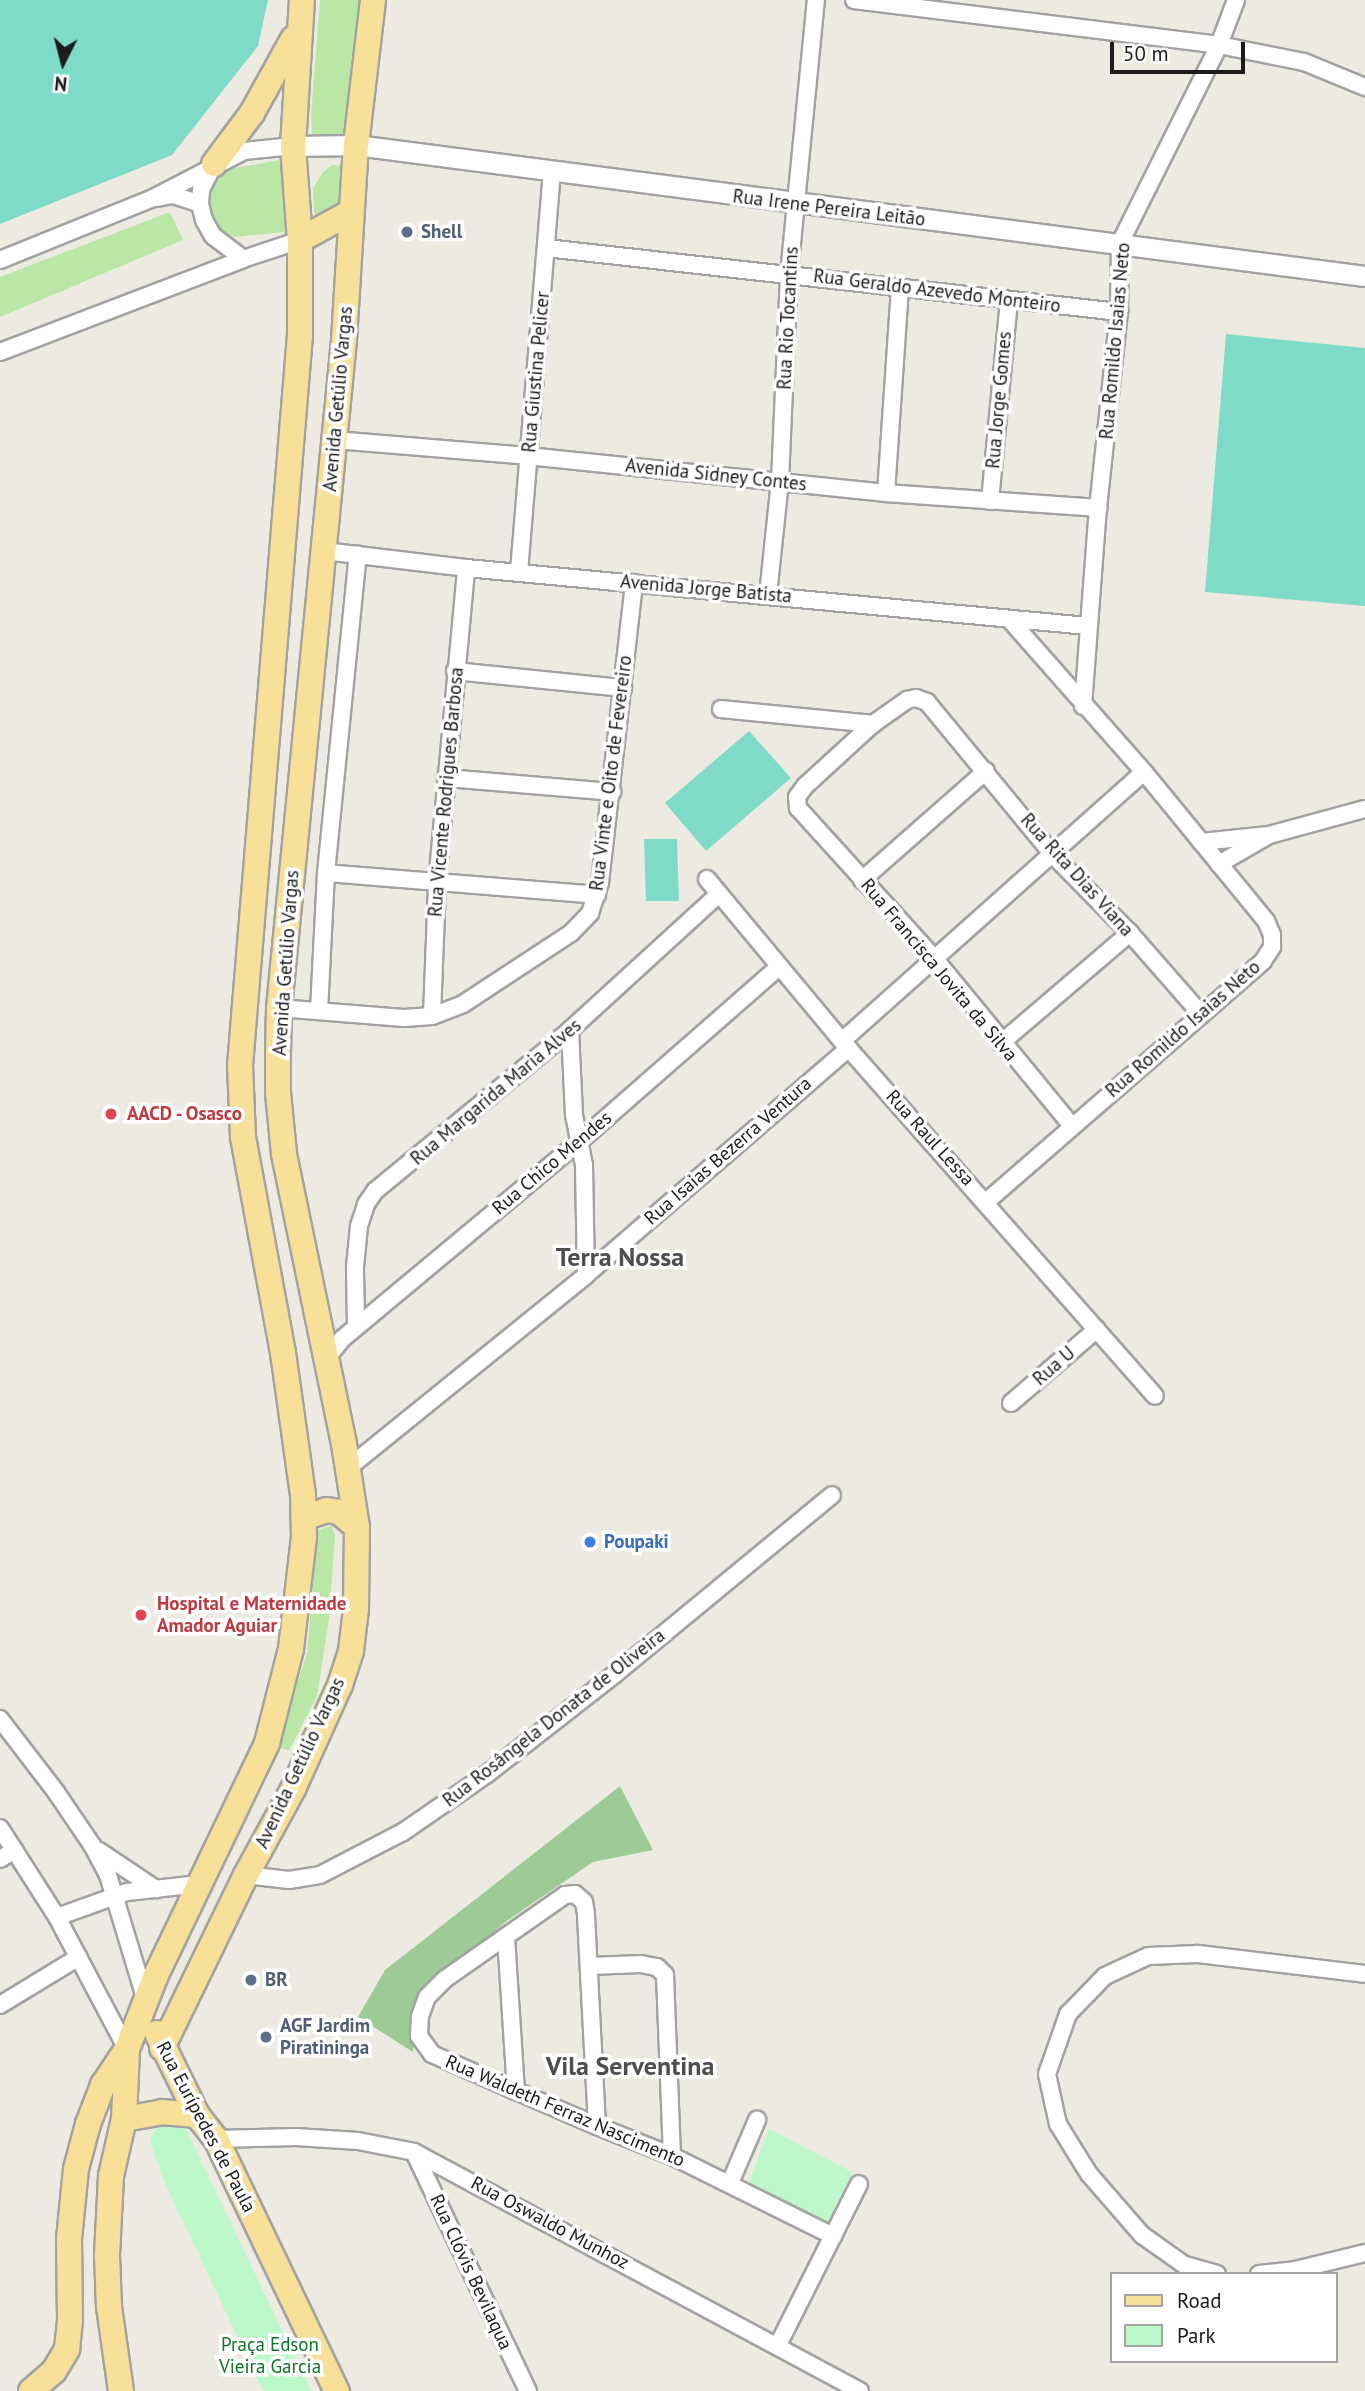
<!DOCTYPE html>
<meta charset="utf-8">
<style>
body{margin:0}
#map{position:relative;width:1365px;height:2391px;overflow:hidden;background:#edebe1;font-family:"PT Sans",sans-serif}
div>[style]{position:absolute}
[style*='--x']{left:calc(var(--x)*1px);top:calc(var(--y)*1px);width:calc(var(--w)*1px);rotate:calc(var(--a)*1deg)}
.grass>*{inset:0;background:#bbe7a6}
.forest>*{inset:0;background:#9dcb96}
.park>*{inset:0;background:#bdf8cb}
.pitch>*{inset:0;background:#7fdbc7}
.roads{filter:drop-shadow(2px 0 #a2a2a2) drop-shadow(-2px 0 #a2a2a2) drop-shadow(0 2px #a2a2a2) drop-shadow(0 -2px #a2a2a2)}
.minor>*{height:16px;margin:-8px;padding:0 8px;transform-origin:8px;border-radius:8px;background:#fff}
.tertiary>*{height:19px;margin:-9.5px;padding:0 9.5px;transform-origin:9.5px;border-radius:9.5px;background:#fff}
.primary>*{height:24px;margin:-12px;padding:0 12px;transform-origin:12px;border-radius:12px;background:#f9e099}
.dots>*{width:19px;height:19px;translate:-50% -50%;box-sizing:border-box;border:4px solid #fff;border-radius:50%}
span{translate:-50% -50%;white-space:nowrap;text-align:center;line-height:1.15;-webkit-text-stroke:7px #fff;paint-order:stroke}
.street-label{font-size:19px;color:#1b1b1b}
.service-label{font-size:19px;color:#4e5e75;font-weight:700}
.left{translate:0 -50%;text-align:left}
.health-label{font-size:19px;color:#be3a42;font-weight:700}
.shop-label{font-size:19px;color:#366cbe;font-weight:700}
.park-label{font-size:19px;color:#0d7527}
.district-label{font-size:26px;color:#4e4e4e;font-weight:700}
.legend{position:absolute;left:1110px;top:2272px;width:228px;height:91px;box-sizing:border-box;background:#fff;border:2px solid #a4a4a4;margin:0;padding:9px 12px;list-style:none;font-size:21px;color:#1b1b1b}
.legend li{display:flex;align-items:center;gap:14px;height:35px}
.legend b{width:35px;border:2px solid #a4a4a4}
.north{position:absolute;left:28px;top:28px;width:70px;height:70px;-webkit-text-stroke:5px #fff;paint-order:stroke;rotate:186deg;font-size:19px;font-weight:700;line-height:28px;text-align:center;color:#1b1b1b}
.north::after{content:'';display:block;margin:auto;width:24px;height:32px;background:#1b1b1b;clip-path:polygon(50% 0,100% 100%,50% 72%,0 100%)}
.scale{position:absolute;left:1110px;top:42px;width:135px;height:32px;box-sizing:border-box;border:4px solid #1b1b1b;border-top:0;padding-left:9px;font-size:21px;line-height:24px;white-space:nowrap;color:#1b1b1b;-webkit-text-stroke:5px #fff;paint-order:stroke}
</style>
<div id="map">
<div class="grass">
<div style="clip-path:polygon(320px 0,361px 0,344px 134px,312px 135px,311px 115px)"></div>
<div style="clip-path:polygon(280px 160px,285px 232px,234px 237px,221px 230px,204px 210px,210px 177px,230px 169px)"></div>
<div style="clip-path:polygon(332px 165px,341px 166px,343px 170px,341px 204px,319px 219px,314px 212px,313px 188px,323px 172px)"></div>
<div style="clip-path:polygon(170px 212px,183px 240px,0 317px,0 277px)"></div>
<div style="clip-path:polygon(332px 1525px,335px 1536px,329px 1619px,317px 1696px,289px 1751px,277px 1746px,307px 1653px,317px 1531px)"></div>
</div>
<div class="forest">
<div style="clip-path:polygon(620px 1786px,653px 1850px,593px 1862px,508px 1920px,416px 1998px,413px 2052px,358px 2017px,385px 1970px)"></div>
</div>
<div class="park">
<div style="clip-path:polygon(157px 2123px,186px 2129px,311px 2391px,263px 2391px,163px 2179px,150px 2141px)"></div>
<div style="clip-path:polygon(769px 2129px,852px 2172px,827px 2224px,748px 2184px)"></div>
</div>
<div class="pitch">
<div style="clip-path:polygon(0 0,268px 0,258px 46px,172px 155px,0 224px)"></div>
<div style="clip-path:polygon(1226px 334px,1365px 348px,1365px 606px,1205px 592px)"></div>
<div style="clip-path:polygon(749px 731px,791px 778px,706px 851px,665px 803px)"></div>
<div style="clip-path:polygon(644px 839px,677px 839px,679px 901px,646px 901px)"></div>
</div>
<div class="roads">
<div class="minor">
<div style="--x:854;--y:0;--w:368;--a:7"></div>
<div style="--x:1219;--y:45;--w:87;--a:11.3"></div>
<div style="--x:1304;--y:62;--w:66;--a:22.3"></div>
<div style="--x:214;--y:164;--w:29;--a:117"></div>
<div style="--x:201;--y:190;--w:14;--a:94"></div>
<div style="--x:200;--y:204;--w:16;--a:76"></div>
<div style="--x:204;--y:220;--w:18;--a:61"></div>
<div style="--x:213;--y:236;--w:38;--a:37"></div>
<div style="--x:157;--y:198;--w:16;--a:-11"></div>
<div style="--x:173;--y:195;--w:28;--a:18"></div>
<div style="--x:546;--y:248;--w:577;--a:6.37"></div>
<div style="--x:0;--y:260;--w:163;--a:-22"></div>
<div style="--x:151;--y:199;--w:105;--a:-27.3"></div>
<div style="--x:244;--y:151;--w:49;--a:-5.8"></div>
<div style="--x:0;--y:352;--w:260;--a:-20.9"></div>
<div style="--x:243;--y:259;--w:60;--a:-18.4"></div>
<div style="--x:334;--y:440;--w:195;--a:4.7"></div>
<div style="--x:528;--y:456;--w:360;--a:5.9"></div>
<div style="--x:886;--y:493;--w:213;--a:4"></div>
<div style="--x:886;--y:493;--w:205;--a:-86.1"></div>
<div style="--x:990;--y:501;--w:202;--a:-84.6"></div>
<div style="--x:324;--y:551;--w:143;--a:6.8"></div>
<div style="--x:466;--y:568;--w:625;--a:5.33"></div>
<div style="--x:519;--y:572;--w:402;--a:-85.3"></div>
<div style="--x:768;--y:595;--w:115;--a:-84"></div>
<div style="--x:780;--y:481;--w:207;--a:-87.5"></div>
<div style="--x:789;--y:274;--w:275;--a:-84.4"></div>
<div style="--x:455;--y:671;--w:169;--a:5.8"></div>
<div style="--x:1083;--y:706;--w:199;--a:-85.7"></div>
<div style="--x:1098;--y:508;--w:197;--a:-83.9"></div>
<div style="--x:1119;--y:312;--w:69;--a:-89.2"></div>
<div style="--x:1120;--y:243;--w:221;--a:-63.4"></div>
<div style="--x:1219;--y:45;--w:48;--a:-69.3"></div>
<div style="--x:721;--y:709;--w:153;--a:5.6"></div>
<div style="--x:446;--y:778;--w:167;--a:4.8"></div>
<div style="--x:1269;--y:835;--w:99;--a:-15.2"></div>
<div style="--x:1201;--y:842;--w:68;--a:-5.9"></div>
<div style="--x:1269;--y:835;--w:58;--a:149.9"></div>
<div style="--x:326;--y:873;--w:272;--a:4.6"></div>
<div style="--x:707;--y:879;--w:211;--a:50.2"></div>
<div style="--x:842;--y:1041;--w:473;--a:48.6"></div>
<div style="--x:862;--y:880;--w:165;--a:-41.3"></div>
<div style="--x:279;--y:1008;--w:125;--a:4.6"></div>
<div style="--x:404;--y:1018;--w:28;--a:-4"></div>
<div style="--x:432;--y:1016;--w:33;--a:-21"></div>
<div style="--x:463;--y:1004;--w:129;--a:-33.3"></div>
<div style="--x:571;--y:933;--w:28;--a:-46"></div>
<div style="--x:590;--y:913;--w:33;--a:-72"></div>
<div style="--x:600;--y:882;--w:301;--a:-83.5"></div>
<div style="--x:319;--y:1011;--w:138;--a:-87.1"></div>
<div style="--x:326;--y:873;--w:320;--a:-84.3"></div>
<div style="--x:432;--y:1016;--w:133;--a:-87.8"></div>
<div style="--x:437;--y:883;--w:316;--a:-84.7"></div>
<div style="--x:570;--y:1030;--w:85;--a:87.3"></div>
<div style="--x:574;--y:1115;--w:51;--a:78.7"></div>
<div style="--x:584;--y:1165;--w:110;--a:89"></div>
<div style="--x:842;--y:1041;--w:404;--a:-41.7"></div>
<div style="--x:1001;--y:1043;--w:170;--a:-40.5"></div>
<div style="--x:1072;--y:1126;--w:216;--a:-129.4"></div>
<div style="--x:935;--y:959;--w:204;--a:-132.2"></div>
<div style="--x:798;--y:808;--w:11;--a:-95"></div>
<div style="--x:797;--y:797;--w:14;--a:-54"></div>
<div style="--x:805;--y:786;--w:92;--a:-42.4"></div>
<div style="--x:873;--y:724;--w:42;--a:-35.2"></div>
<div style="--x:907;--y:700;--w:9;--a:-13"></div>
<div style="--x:916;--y:698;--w:12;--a:20"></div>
<div style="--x:927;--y:702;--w:198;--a:50.5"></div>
<div style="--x:1053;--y:855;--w:110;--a:45.4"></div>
<div style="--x:1130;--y:933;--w:108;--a:48.8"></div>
<div style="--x:986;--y:1202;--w:367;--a:-41"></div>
<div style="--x:1263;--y:961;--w:17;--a:-57"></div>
<div style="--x:1272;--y:947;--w:12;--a:-90"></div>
<div style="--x:1272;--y:935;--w:15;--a:-113"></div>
<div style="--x:1266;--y:921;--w:193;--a:-129.3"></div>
<div style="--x:1144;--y:772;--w:203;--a:-131.4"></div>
<div style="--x:356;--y:1327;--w:60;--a:-91"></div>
<div style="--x:355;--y:1267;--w:41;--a:-84.4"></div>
<div style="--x:359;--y:1226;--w:23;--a:-72"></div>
<div style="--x:366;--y:1204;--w:16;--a:-55"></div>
<div style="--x:375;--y:1191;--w:253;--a:-39.5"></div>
<div style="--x:570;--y:1030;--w:200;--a:-42.4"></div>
<div style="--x:326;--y:1359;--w:26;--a:-51"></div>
<div style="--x:342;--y:1339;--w:310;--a:-39.8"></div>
<div style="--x:580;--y:1141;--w:264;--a:-41.2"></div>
<div style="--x:1011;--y:1403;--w:113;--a:-40.7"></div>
<div style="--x:348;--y:1468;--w:306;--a:-39"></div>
<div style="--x:586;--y:1275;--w:347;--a:-40.8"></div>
<div style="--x:0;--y:1719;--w:92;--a:52.5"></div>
<div style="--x:56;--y:1792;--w:64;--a:55.8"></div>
<div style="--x:92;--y:1845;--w:34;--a:62"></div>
<div style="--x:108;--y:1875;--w:132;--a:73.2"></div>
<div style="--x:0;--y:1828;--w:106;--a:57.4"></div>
<div style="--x:57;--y:1917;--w:149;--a:62.1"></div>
<div style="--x:99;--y:1851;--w:69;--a:33.7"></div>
<div style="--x:0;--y:1859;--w:17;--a:-31"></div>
<div style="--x:246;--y:1875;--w:43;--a:6.6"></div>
<div style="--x:289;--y:1880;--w:31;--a:-9"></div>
<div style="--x:320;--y:1875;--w:93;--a:-27.4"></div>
<div style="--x:403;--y:1832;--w:102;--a:-34.6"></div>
<div style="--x:487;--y:1774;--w:162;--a:-38"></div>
<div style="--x:615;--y:1674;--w:281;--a:-39.5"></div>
<div style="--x:57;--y:1917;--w:74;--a:-19.7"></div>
<div style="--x:127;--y:1892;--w:73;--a:-6.3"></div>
<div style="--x:506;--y:1937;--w:154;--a:86.3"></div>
<div style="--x:590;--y:1966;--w:51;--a:-2.2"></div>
<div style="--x:641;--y:1964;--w:16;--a:11"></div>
<div style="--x:657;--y:1967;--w:11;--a:45"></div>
<div style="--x:665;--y:1975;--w:181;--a:87.8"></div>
<div style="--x:0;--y:2005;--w:92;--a:-31.3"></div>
<div style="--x:597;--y:2126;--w:212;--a:-93"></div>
<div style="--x:586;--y:1914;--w:12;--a:-99"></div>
<div style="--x:584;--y:1902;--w:12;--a:-138"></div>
<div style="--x:575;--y:1894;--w:10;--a:174"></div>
<div style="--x:565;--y:1895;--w:146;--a:145"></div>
<div style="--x:445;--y:1979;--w:25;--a:135"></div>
<div style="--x:427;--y:1997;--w:20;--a:110"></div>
<div style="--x:420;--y:2016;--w:20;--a:93"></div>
<div style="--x:419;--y:2036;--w:22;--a:54"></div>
<div style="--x:432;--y:2054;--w:92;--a:23.8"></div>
<div style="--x:516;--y:2091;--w:88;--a:23.4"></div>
<div style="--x:597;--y:2126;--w:81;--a:21.8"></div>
<div style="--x:672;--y:2156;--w:180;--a:26.4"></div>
<div style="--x:216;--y:2139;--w:80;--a:-1.4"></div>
<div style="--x:296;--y:2137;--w:62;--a:3.7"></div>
<div style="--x:358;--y:2141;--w:57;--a:11.1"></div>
<div style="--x:414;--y:2152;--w:506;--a:28.19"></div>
<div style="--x:414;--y:2152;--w:265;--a:64.5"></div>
<div style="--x:730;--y:2183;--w:69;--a:-66.8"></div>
<div style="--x:1217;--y:2274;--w:35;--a:-164"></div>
<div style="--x:1183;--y:2264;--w:50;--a:-144.7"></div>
<div style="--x:1142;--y:2235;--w:81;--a:-131"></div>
<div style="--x:1089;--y:2174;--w:59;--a:-121.8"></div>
<div style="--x:1058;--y:2124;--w:51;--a:-102.4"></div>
<div style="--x:1047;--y:2074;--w:64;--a:-70.7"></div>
<div style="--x:1068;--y:2014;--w:53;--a:-45.8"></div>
<div style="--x:1105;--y:1976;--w:47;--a:-24.9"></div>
<div style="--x:1148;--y:1956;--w:50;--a:-2.3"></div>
<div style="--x:1198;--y:1954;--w:168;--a:6.8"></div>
<div style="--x:1259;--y:2274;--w:36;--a:-6"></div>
<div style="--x:1295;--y:2270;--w:72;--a:-13.7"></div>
<div style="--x:778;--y:2345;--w:180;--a:-63.3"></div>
</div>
<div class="tertiary">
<div style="--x:293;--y:146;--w:63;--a:-0.9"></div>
<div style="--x:356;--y:145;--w:1017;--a:7.4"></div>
</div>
<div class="primary">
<div style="--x:214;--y:164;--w:64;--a:-53.3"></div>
<div style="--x:252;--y:113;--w:85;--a:-61"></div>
<div style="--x:300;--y:240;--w:58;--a:-28.8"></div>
<div style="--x:304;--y:1518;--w:24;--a:-19"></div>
<div style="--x:327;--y:1510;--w:12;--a:9"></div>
<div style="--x:339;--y:1512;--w:23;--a:40"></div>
<div style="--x:157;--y:2033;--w:91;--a:64"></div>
<div style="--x:197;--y:2115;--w:31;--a:52"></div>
<div style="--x:216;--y:2139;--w:280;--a:64.4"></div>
<div style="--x:162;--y:2048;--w:192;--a:-64.1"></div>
<div style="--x:246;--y:1875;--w:98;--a:-61.3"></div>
<div style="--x:293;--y:1789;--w:114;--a:-65.7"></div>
<div style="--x:340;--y:1685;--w:36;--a:-72"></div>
<div style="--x:351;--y:1651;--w:42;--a:-83.2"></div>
<div style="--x:356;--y:1609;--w:82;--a:-89.3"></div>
<div style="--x:357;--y:1527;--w:84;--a:-98.9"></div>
<div style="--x:344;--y:1444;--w:296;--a:-101.7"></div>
<div style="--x:284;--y:1154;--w:61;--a:-95.6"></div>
<div style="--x:278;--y:1093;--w:41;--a:-90"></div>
<div style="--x:278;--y:1052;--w:44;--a:-88.7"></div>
<div style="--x:279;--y:1008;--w:671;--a:-84.44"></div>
<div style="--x:344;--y:340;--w:195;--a:-86.5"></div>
<div style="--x:356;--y:145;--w:146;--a:-83.3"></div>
<div style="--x:124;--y:2119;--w:39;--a:-10"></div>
<div style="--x:162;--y:2112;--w:35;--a:5"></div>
<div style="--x:31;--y:2391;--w:30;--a:-41"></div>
<div style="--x:54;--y:2371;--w:26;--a:-59"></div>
<div style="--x:67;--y:2349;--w:29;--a:-84"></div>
<div style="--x:70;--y:2320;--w:81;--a:-90.7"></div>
<div style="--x:69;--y:2239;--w:70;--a:-84.3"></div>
<div style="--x:76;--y:2169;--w:47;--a:-75.1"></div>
<div style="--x:88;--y:2124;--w:42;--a:-69"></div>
<div style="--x:103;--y:2085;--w:43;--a:-56.3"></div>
<div style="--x:127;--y:2049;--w:79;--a:-68.6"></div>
<div style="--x:156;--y:1975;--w:257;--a:-64.4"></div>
<div style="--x:267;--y:1743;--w:97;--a:-75.7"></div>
<div style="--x:291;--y:1649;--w:113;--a:-83.4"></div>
<div style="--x:304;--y:1537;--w:42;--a:-91.4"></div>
<div style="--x:303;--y:1495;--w:143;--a:-98"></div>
<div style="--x:283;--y:1353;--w:220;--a:-100.5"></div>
<div style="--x:243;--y:1137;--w:71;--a:-92.4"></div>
<div style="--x:240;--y:1066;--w:733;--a:-85.31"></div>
<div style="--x:300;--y:335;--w:95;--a:-90"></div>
<div style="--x:300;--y:240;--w:94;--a:-94.3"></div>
<div style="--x:293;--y:146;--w:146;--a:-86.5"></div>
<div style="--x:121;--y:2391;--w:85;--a:-98.1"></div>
<div style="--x:109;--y:2307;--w:52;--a:-92.2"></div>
<div style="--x:107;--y:2255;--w:79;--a:-87.1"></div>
<div style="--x:111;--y:2176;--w:58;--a:-77.2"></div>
<div style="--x:124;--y:2119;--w:70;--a:-87.5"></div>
</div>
</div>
<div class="dots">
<div style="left:407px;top:232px;background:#5c6f8a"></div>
<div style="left:111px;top:1114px;background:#e0444e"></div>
<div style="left:590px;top:1542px;background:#3f7fe0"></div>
<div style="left:141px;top:1615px;background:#e0444e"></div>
<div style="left:251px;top:1980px;background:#5c6f8a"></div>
<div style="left:266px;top:2037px;background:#5c6f8a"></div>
</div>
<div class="street-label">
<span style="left:829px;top:208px;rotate:7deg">Rua Irene Pereira Leitão</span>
<span style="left:937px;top:291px;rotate:7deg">Rua Geraldo Azevedo Monteiro</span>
<span style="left:788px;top:318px;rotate:-87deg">Rua Rio Tocantins</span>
<span style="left:1115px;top:341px;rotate:-85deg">Rua Romildo Isaias Neto</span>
<span style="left:536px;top:372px;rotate:-85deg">Rua Giustina Pelicer</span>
<span style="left:338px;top:399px;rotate:-85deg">Avenida Getúlio Vargas</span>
<span style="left:999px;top:400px;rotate:-85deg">Rua Jorge Gomes</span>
<span style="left:716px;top:475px;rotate:6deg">Avenida Sidney Contes</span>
<span style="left:706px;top:589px;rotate:5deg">Avenida Jorge Batista</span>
<span style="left:611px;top:773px;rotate:-83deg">Rua Vinte e Oito de Fevereiro</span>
<span style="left:446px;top:792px;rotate:-85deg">Rua Vicente Rodrigues Barbosa</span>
<span style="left:1077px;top:875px;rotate:48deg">Rua Rita Dias Viana</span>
<span style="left:286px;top:963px;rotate:-86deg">Avenida Getúlio Vargas</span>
<span style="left:939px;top:970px;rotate:50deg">Rua Francisca Jovita da Silva</span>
<span style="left:1183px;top:1029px;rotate:-41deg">Rua Romildo Isaias Neto</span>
<span style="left:496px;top:1092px;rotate:-40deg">Rua Margarida Maria Alves</span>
<span style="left:930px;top:1138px;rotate:48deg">Rua Raul Lessa</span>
<span style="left:728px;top:1151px;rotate:-41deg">Rua Isaias Bezerra Ventura</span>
<span style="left:552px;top:1163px;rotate:-40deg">Rua Chico Mendes</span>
<span style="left:1054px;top:1366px;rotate:-41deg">Rua U</span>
<span style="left:554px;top:1718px;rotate:-38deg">Rua Rosângela Donata de Oliveira</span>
<span style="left:300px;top:1763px;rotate:-65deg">Avenida Getúlio Vargas</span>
<span style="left:565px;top:2111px;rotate:23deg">Rua Waldeth Ferraz Nascimento</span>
<span style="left:206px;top:2127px;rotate:62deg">Rua Eurípedes de Paula</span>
<span style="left:550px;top:2223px;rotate:28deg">Rua Oswaldo Munhoz</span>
<span style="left:471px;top:2272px;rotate:65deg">Rua Clóvis Bevilaqua</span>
</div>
<div class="service-label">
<span class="left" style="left:421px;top:232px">Shell</span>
<span class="left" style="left:265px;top:1980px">BR</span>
<span class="left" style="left:280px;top:2037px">AGF Jardim<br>Piratininga</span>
</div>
<div class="health-label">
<span class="left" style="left:127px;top:1114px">AACD - Osasco</span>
<span class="left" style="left:157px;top:1615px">Hospital e Maternidade<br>Amador Aguiar</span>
</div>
<div class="shop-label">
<span class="left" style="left:604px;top:1542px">Poupaki</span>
</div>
<div class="park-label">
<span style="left:270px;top:2356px">Praça Edson<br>Vieira Garcia</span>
</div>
<div class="district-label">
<span style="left:620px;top:1257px">Terra Nossa</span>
<span style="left:630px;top:2066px">Vila Serventina</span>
</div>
<ul class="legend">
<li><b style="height:9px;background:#f9e099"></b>Road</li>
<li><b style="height:19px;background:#bdf8cb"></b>Park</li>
</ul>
<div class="north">N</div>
<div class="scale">50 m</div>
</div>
